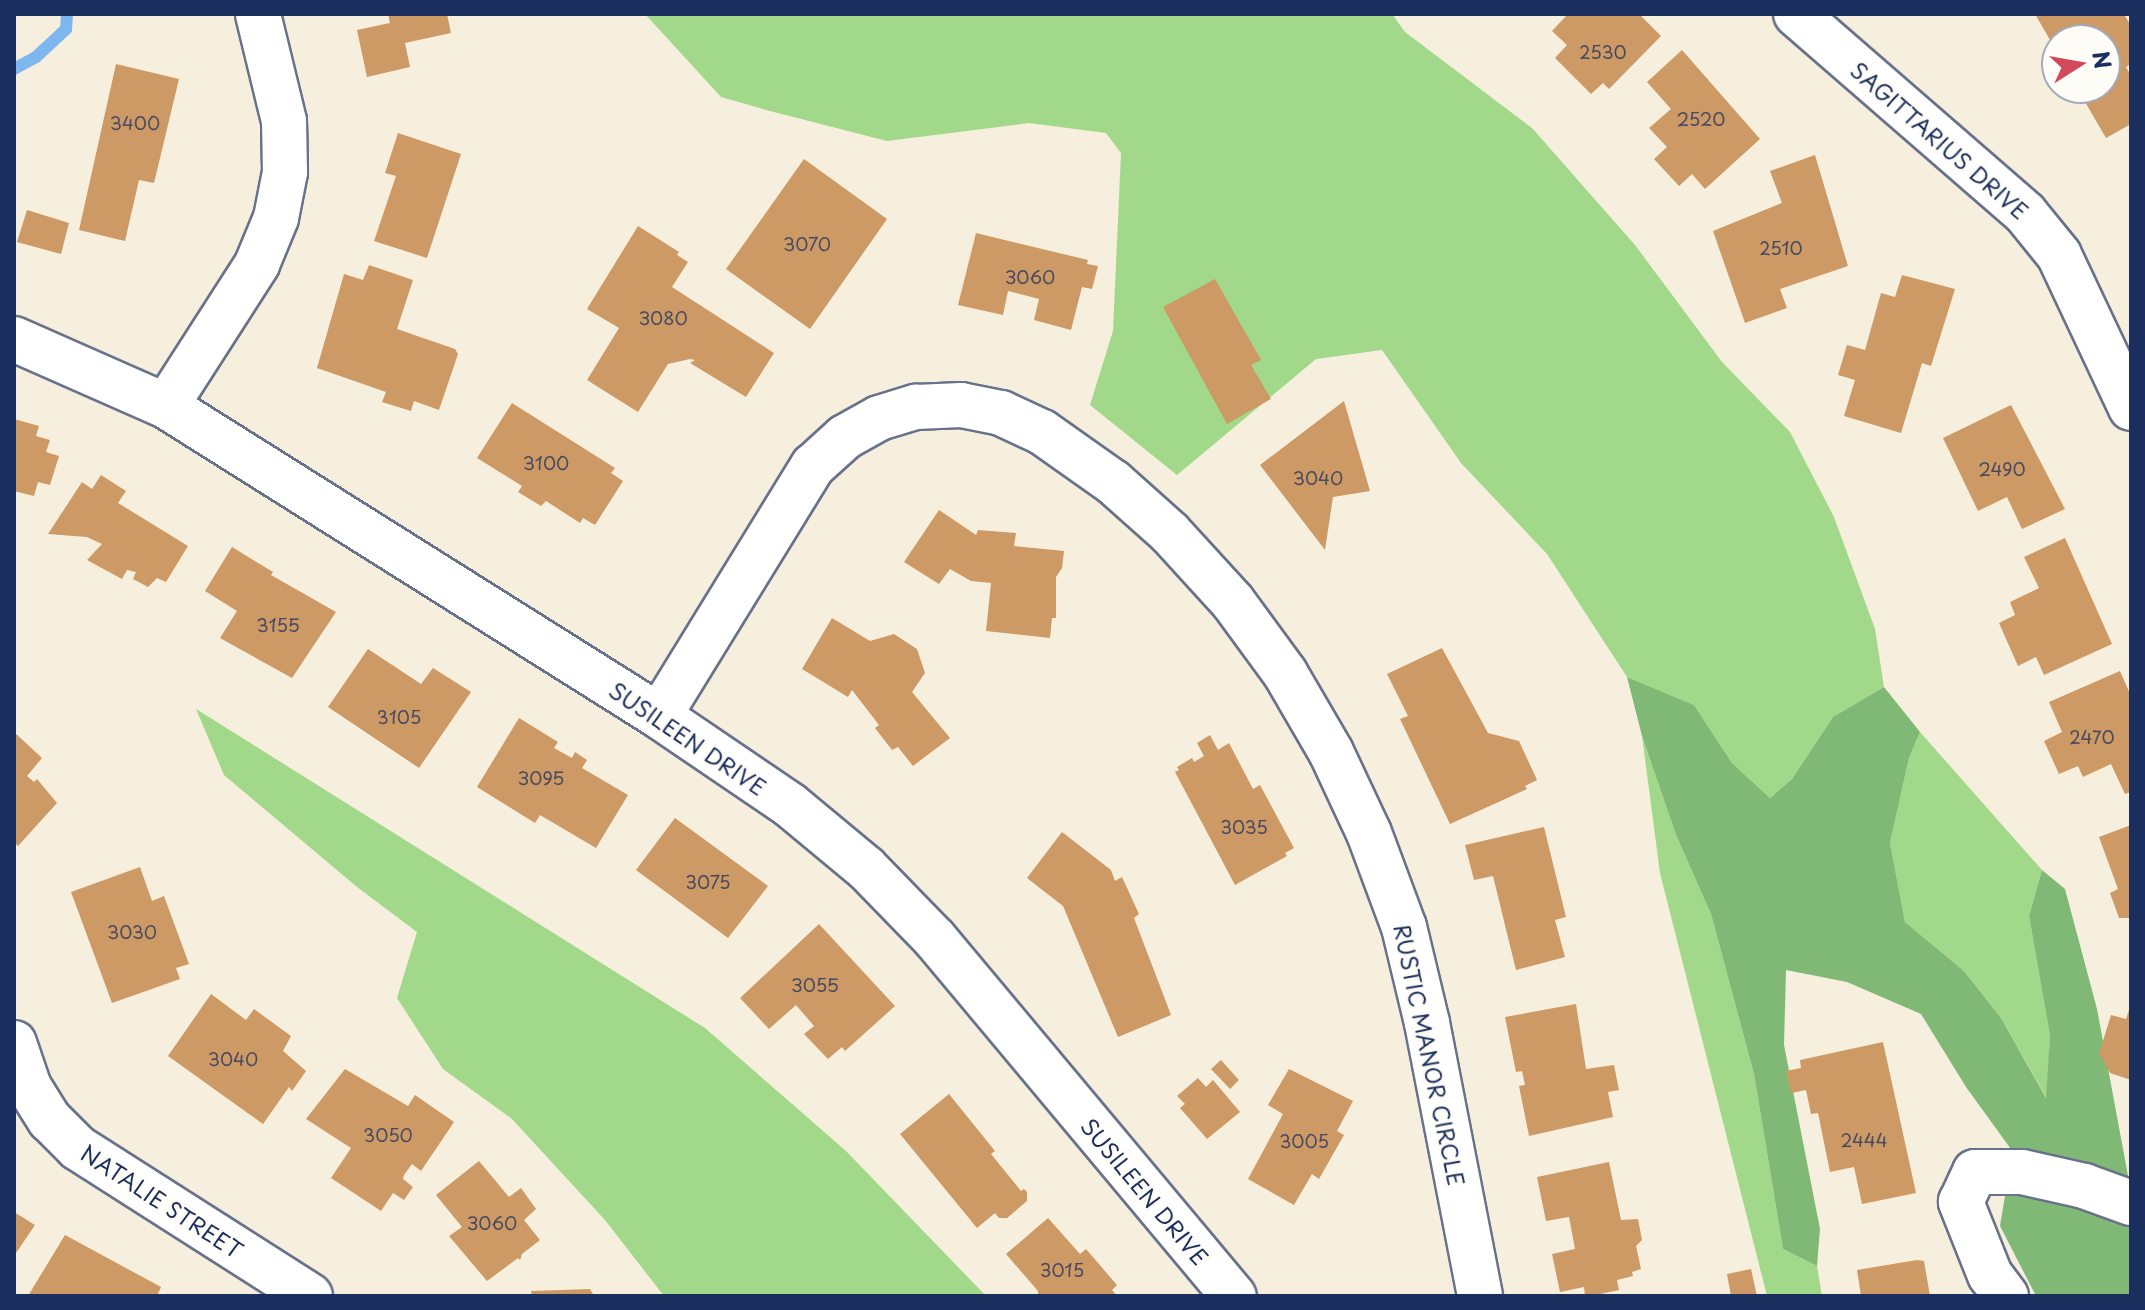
<!DOCTYPE html>
<style>
body{margin:0}
#map{position:relative;width:2145px;height:1310px;overflow:hidden;background:#f6efdd;font-family:"Playpen Sans",sans-serif}
div>[style]{position:absolute}
[style*='--x']{left:calc(var(--x)*1px);top:calc(var(--y)*1px);width:calc(var(--w)*1px);rotate:calc(var(--a)*1deg)}
.green>*{inset:0;background:#a1d889}
.forest>*{inset:0;background:#80b875}
.stream>*{height:12px;margin:-6px;padding:0 6px;transform-origin:6px;border-radius:6px;background:#7eb6ee}
.building>*{inset:0;background:#cd9964}
.roads{filter:drop-shadow(2px 0 #68728a) drop-shadow(-2px 0 #68728a) drop-shadow(0 2px #68728a) drop-shadow(0 -2px #68728a)}
.minor>*{height:44px;margin:-22px;padding:0 22px;transform-origin:22px;border-radius:22px;background:#fff}
span{translate:-50% -50%;white-space:nowrap;text-align:center;line-height:1.15;-webkit-text-stroke:6px #fdfcf7;paint-order:stroke}
.number-label{font-size:18px;color:#484a60}
.number-label span{-webkit-text-stroke-width:0}
.street-label{font-size:22px;color:#1b2f5e}
.frame{position:absolute;inset:0;border:16px solid #1b2f5e;pointer-events:none}
.north{position:absolute;left:2041px;top:24px;width:80px;height:80px;box-sizing:border-box;background:#fdfcf7;border:2px solid #a3aaba;border-radius:50%;rotate:79deg;font-size:22px;font-weight:700;line-height:32px;text-align:center;color:#1b2f5e}
.north::after{content:'';display:block;margin:auto;width:28px;height:36px;background:#d1495b;clip-path:polygon(50% 0,100% 100%,50% 72%,0 100%)}
</style>
<div id="map">
<div class="green">
<div style="clip-path:polygon(645px 14px,1392px 14px,1405px 32px,1532px 128px,1635px 245px,1722px 362px,1790px 432px,1834px 517px,1875px 629px,1884px 687px,1833px 717px,1792px 779px,1770px 798px,1732px 763px,1694px 705px,1627px 677px,1547px 554px,1461px 463px,1382px 350px,1316px 359px,1177px 475px,1090px 405px,1113px 331px,1121px 153px,1106px 133px,1029px 123px,887px 141px,770px 111px,721px 97px)"></div>
<div style="clip-path:polygon(196px 709px,705px 1028px,846px 1151px,986px 1296px,664px 1296px,605px 1220px,512px 1119px,443px 1069px,397px 998px,417px 932px,357px 887px,224px 775px)"></div>
<div style="clip-path:polygon(1920px 732px,2042px 870px,2029px 916px,2050px 1036px,2047px 1099px,2001px 1018px,1964px 971px,1905px 922px,1890px 843px,1909px 758px)"></div>
<div style="clip-path:polygon(1642px 736px,1676px 835px,1711px 914px,1754px 1074px,1783px 1249px,1817px 1266px,1822px 1296px,1767px 1296px,1660px 873px)"></div>
</div>
<div class="forest">
<div style="clip-path:polygon(1627px 677px,1694px 705px,1732px 763px,1770px 798px,1792px 779px,1833px 717px,1884px 687px,1920px 732px,1909px 758px,1890px 843px,1905px 922px,1964px 971px,2001px 1018px,2046px 1098px,2050px 1036px,2029px 916px,2042px 870px,2065px 889px,2097px 1009px,2129px 1181px,2013px 1152px,1966px 1087px,1921px 1014px,1847px 982px,1786px 970px,1784px 1045px,1820px 1229px,1817px 1266px,1783px 1249px,1754px 1074px,1711px 914px,1676px 835px,1642px 736px)"></div>
<div style="clip-path:polygon(2042px 1195px,2131px 1226px,2131px 1296px,2036px 1296px,2000px 1226px,2005px 1196px)"></div>
</div>
<div class="stream">
<div style="--x:14;--y:69;--w:25;--a:-29"></div>
<div style="--x:36;--y:57;--w:41;--a:-43"></div>
<div style="--x:66;--y:29;--w:15;--a:-86"></div>
</div>
<div class="building">
<div style="clip-path:polygon(388px 14px,447px 14px,451px 33px,405px 43px,410px 67px,367px 77px,357px 30px,390px 23px)"></div>
<div style="clip-path:polygon(1568px 14px,1639px 14px,1661px 36px,1609px 89px,1603px 83px,1591px 94px,1555px 58px,1567px 45px,1552px 31px)"></div>
<div style="clip-path:polygon(2035px 14px,2124px 14px,2131px 26px,2131px 64px,2126px 67px,2131px 76px,2131px 124px,2106px 138px,2077px 88px,2105px 88px,2105px 40px,2057px 40px,2057px 52px)"></div>
<div style="clip-path:polygon(1682px 50px,1760px 139px,1705px 189px,1692px 174px,1679px 186px,1654px 159px,1667px 147px,1649px 128px,1671px 109px,1647px 82px)"></div>
<div style="clip-path:polygon(116px 64px,179px 79px,154px 183px,139px 180px,125px 241px,79px 230px)"></div>
<div style="clip-path:polygon(398px 133px,461px 154px,427px 258px,374px 241px,396px 176px,385px 173px)"></div>
<div style="clip-path:polygon(1815px 155px,1848px 266px,1780px 289px,1787px 308px,1745px 323px,1713px 231px,1782px 203px,1770px 171px)"></div>
<div style="clip-path:polygon(804px 159px,887px 219px,810px 329px,726px 269px)"></div>
<div style="clip-path:polygon(27px 210px,69px 223px,61px 254px,17px 242px)"></div>
<div style="clip-path:polygon(638px 226px,679px 252px,677px 255px,688px 262px,672px 287px,774px 353px,746px 397px,690px 363px,695px 360px,690px 359px,668px 364px,638px 412px,587px 380px,619px 328px,587px 309px)"></div>
<div style="clip-path:polygon(976px 233px,1088px 260px,1087px 264px,1098px 266px,1092px 289px,1082px 287px,1071px 330px,1034px 320px,1039px 299px,1008px 291px,1003px 315px,958px 305px)"></div>
<div style="clip-path:polygon(369px 265px,413px 280px,397px 329px,455px 349px,458px 354px,439px 410px,414px 401px,411px 411px,382px 402px,386px 392px,317px 368px,344px 274px,363px 280px)"></div>
<div style="clip-path:polygon(1902px 275px,1955px 289px,1931px 366px,1922px 363px,1901px 433px,1844px 416px,1855px 380px,1838px 375px,1847px 345px,1865px 350px,1881px 293px,1895px 297px)"></div>
<div style="clip-path:polygon(1215px 279px,1261px 360px,1251px 365px,1271px 399px,1227px 424px,1163px 307px)"></div>
<div style="clip-path:polygon(1344px 401px,1370px 491px,1333px 497px,1325px 550px,1260px 465px)"></div>
<div style="clip-path:polygon(512px 403px,615px 468px,611px 473px,623px 481px,595px 525px,583px 518px,580px 523px,546px 501px,541px 506px,518px 492px,522px 486px,477px 458px)"></div>
<div style="clip-path:polygon(2011px 405px,2065px 509px,2022px 529px,2007px 497px,1978px 511px,1943px 438px)"></div>
<div style="clip-path:polygon(14px 419px,39px 426px,36px 436px,50px 440px,46px 452px,59px 456px,50px 485px,38px 482px,34px 496px,14px 491px)"></div>
<div style="clip-path:polygon(101px 475px,126px 491px,118px 503px,188px 546px,166px 582px,157px 578px,148px 587px,133px 579px,136px 572px,127px 570px,122px 579px,87px 560px,102px 544px,87px 537px,48px 534px,82px 482px,92px 489px)"></div>
<div style="clip-path:polygon(939px 510px,976px 535px,978px 530px,1016px 533px,1014px 546px,1064px 551px,1062px 568px,1056px 577px,1056px 618px,1052px 618px,1050px 638px,986px 631px,991px 583px,971px 581px,950px 569px,939px 584px,904px 562px)"></div>
<div style="clip-path:polygon(2065px 538px,2112px 644px,2044px 675px,2036px 657px,2018px 666px,1999px 623px,2015px 615px,2010px 602px,2039px 588px,2024px 557px)"></div>
<div style="clip-path:polygon(232px 547px,273px 572px,271px 575px,336px 612px,292px 678px,220px 638px,237px 611px,205px 591px)"></div>
<div style="clip-path:polygon(832px 618px,870px 641px,894px 634px,917px 649px,925px 673px,912px 692px,950px 738px,913px 766px,898px 747px,892px 750px,875px 728px,879px 725px,852px 690px,848px 697px,802px 669px)"></div>
<div style="clip-path:polygon(1442px 648px,1488px 733px,1519px 741px,1537px 780px,1525px 786px,1527px 789px,1450px 824px,1400px 719px,1408px 716px,1387px 674px)"></div>
<div style="clip-path:polygon(368px 649px,421px 684px,433px 668px,471px 692px,419px 768px,328px 707px)"></div>
<div style="clip-path:polygon(2120px 671px,2131px 696px,2131px 792px,2125px 794px,2111px 764px,2083px 777px,2078px 766px,2059px 774px,2044px 741px,2062px 732px,2049px 702px)"></div>
<div style="clip-path:polygon(519px 718px,558px 742px,554px 748px,572px 758px,575px 752px,587px 760px,582px 768px,628px 795px,596px 848px,540px 815px,535px 823px,477px 787px)"></div>
<div style="clip-path:polygon(14px 732px,42px 758px,27px 776px,34px 782px,37px 779px,57px 803px,18px 846px,14px 842px)"></div>
<div style="clip-path:polygon(1210px 735px,1218px 750px,1229px 743px,1253px 789px,1260px 785px,1294px 848px,1285px 853px,1287px 856px,1235px 885px,1175px 772px,1179px 770px,1177px 767px,1192px 758px,1194px 762px,1204px 756px,1197px 743px)"></div>
<div style="clip-path:polygon(675px 818px,768px 886px,728px 938px,636px 870px)"></div>
<div style="clip-path:polygon(2131px 825px,2131px 918px,2119px 918px,2110px 893px,2118px 889px,2099px 837px)"></div>
<div style="clip-path:polygon(1544px 827px,1566px 917px,1555px 920px,1565px 957px,1516px 970px,1493px 876px,1474px 880px,1465px 845px)"></div>
<div style="clip-path:polygon(1062px 832px,1111px 870px,1115px 881px,1122px 877px,1139px 914px,1134px 918px,1171px 1015px,1118px 1037px,1063px 906px,1027px 878px)"></div>
<div style="clip-path:polygon(140px 867px,152px 901px,164px 896px,189px 964px,176px 968px,180px 979px,112px 1003px,71px 892px)"></div>
<div style="clip-path:polygon(819px 924px,895px 1006px,845px 1051px,842px 1047px,828px 1059px,804px 1034px,814px 1026px,796px 1005px,769px 1029px,740px 998px)"></div>
<div style="clip-path:polygon(211px 994px,246px 1020px,254px 1009px,291px 1036px,283px 1051px,306px 1071px,292px 1091px,289px 1087px,263px 1124px,168px 1056px)"></div>
<div style="clip-path:polygon(1576px 1004px,1586px 1069px,1614px 1065px,1619px 1090px,1608px 1092px,1613px 1117px,1529px 1136px,1519px 1086px,1525px 1085px,1522px 1071px,1516px 1072px,1505px 1017px)"></div>
<div style="clip-path:polygon(2131px 1004px,2131px 1080px,2110px 1073px,2099px 1054px,2111px 1015px,2126px 1019px)"></div>
<div style="clip-path:polygon(1883px 1042px,1916px 1193px,1862px 1204px,1854px 1167px,1830px 1172px,1818px 1113px,1811px 1114px,1806px 1090px,1791px 1093px,1786px 1071px,1801px 1068px,1800px 1060px)"></div>
<div style="clip-path:polygon(1221px 1060px,1239px 1080px,1230px 1089px,1211px 1069px)"></div>
<div style="clip-path:polygon(345px 1069px,408px 1106px,415px 1095px,454px 1122px,421px 1171px,412px 1164px,404px 1175px,403px 1179px,413px 1187px,404px 1200px,393px 1193px,381px 1211px,331px 1178px,351px 1148px,306px 1119px)"></div>
<div style="clip-path:polygon(1289px 1069px,1353px 1101px,1337px 1131px,1344px 1135px,1319px 1179px,1312px 1174px,1294px 1205px,1248px 1179px,1283px 1114px,1268px 1105px)"></div>
<div style="clip-path:polygon(1198px 1078px,1206px 1087px,1213px 1080px,1240px 1112px,1207px 1139px,1180px 1108px,1185px 1104px,1177px 1096px)"></div>
<div style="clip-path:polygon(949px 1094px,995px 1151px,991px 1154px,1021px 1191px,1024px 1189px,1027px 1192px,1027px 1201px,1007px 1218px,999px 1218px,995px 1213px,977px 1228px,900px 1134px)"></div>
<div style="clip-path:polygon(479px 1161px,509px 1197px,521px 1188px,536px 1209px,524px 1220px,540px 1240px,522px 1254px,520px 1260px,518px 1258px,487px 1281px,449px 1236px,462px 1227px,436px 1195px)"></div>
<div style="clip-path:polygon(1609px 1162px,1621px 1220px,1638px 1219px,1642px 1240px,1636px 1246px,1641px 1269px,1632px 1272px,1633px 1276px,1617px 1280px,1619px 1290px,1591px 1296px,1585px 1296px,1584px 1287px,1560px 1292px,1552px 1254px,1575px 1249px,1569px 1217px,1546px 1221px,1537px 1177px)"></div>
<div style="clip-path:polygon(14px 1212px,35px 1225px,14px 1256px)"></div>
<div style="clip-path:polygon(1048px 1218px,1080px 1254px,1086px 1249px,1117px 1285px,1112px 1290px,1117px 1296px,1038px 1296px,1038px 1291px,1006px 1254px)"></div>
<div style="clip-path:polygon(65px 1235px,161px 1287px,157px 1296px,28px 1296px)"></div>
<div style="clip-path:polygon(1917px 1260px,1924px 1261px,1930px 1296px,1861px 1296px,1857px 1270px)"></div>
<div style="clip-path:polygon(1751px 1269px,1757px 1296px,1731px 1296px,1727px 1274px)"></div>
<div style="clip-path:polygon(590px 1289px,594px 1296px,532px 1296px,531px 1291px)"></div>
</div>
<div class="roads">
<div class="minor">
<div style="--x:1796;--y:14;--w:303;--a:41"></div>
<div style="--x:2025;--y:213;--w:54;--a:51"></div>
<div style="--x:2059;--y:255;--w:169;--a:64.8"></div>
<div style="--x:14;--y:339;--w:166;--a:23.8"></div>
<div style="--x:166;--y:406;--w:582;--a:32.16"></div>
<div style="--x:659;--y:716;--w:158;--a:34.2"></div>
<div style="--x:790;--y:805;--w:99;--a:39.7"></div>
<div style="--x:866;--y:868;--w:99;--a:45.8"></div>
<div style="--x:935;--y:939;--w:466;--a:50.1"></div>
<div style="--x:166;--y:406;--w:169;--a:-57.3"></div>
<div style="--x:257;--y:264;--w:50;--a:-67.6"></div>
<div style="--x:276;--y:218;--w:47;--a:-78.9"></div>
<div style="--x:285;--y:172;--w:51;--a:-91.1"></div>
<div style="--x:284;--y:121;--w:110;--a:-103.7"></div>
<div style="--x:659;--y:716;--w:294;--a:-58.4"></div>
<div style="--x:813;--y:466;--w:43;--a:-42.2"></div>
<div style="--x:845;--y:437;--w:39;--a:-29"></div>
<div style="--x:879;--y:418;--w:39;--a:-17"></div>
<div style="--x:916;--y:407;--w:45;--a:-2.5"></div>
<div style="--x:961;--y:405;--w:41;--a:11.3"></div>
<div style="--x:1001;--y:413;--w:45;--a:24.9"></div>
<div style="--x:1042;--y:432;--w:87;--a:35.2"></div>
<div style="--x:1113;--y:482;--w:76;--a:41.8"></div>
<div style="--x:1170;--y:533;--w:93;--a:47.6"></div>
<div style="--x:1233;--y:602;--w:88;--a:53.8"></div>
<div style="--x:1285;--y:673;--w:91;--a:59.8"></div>
<div style="--x:1331;--y:752;--w:89;--a:64.9"></div>
<div style="--x:1369;--y:833;--w:100;--a:69.6"></div>
<div style="--x:1404;--y:927;--w:99;--a:76.5"></div>
<div style="--x:1427;--y:1023;--w:278;--a:79"></div>
<div style="--x:14;--y:1043;--w:46;--a:71.2"></div>
<div style="--x:29;--y:1087;--w:39;--a:58"></div>
<div style="--x:50;--y:1120;--w:40;--a:45"></div>
<div style="--x:78;--y:1148;--w:275;--a:32.5"></div>
<div style="--x:2006;--y:1296;--w:26;--a:-127"></div>
<div style="--x:1990;--y:1275;--w:79;--a:-111.7"></div>
<div style="--x:1961;--y:1202;--w:33;--a:-65"></div>
<div style="--x:1975;--y:1172;--w:47;--a:0"></div>
<div style="--x:2022;--y:1172;--w:64;--a:12.7"></div>
<div style="--x:2084;--y:1186;--w:50;--a:19.9"></div>
</div>
</div>
<div class="number-label">
<span style="left:1603px;top:52px">2530</span>
<span style="left:1701px;top:119px">2520</span>
<span style="left:135px;top:123px">3400</span>
<span style="left:807px;top:244px">3070</span>
<span style="left:1781px;top:248px">2510</span>
<span style="left:1030px;top:277px">3060</span>
<span style="left:663px;top:318px">3080</span>
<span style="left:546px;top:463px">3100</span>
<span style="left:2002px;top:469px">2490</span>
<span style="left:1318px;top:478px">3040</span>
<span style="left:278px;top:625px">3155</span>
<span style="left:399px;top:717px">3105</span>
<span style="left:2092px;top:737px">2470</span>
<span style="left:541px;top:778px">3095</span>
<span style="left:1244px;top:827px">3035</span>
<span style="left:708px;top:882px">3075</span>
<span style="left:132px;top:932px">3030</span>
<span style="left:815px;top:985px">3055</span>
<span style="left:233px;top:1059px">3040</span>
<span style="left:388px;top:1135px">3050</span>
<span style="left:1864px;top:1140px">2444</span>
<span style="left:1304px;top:1141px">3005</span>
<span style="left:492px;top:1223px">3060</span>
<span style="left:1062px;top:1270px">3015</span>
</div>
<div class="street-label">
<span style="left:1940px;top:140px;rotate:41deg">SAGITTARIUS DRIVE</span>
<span style="left:688px;top:738px;rotate:34deg">SUSILEEN DRIVE</span>
<span style="left:1430px;top:1055px;rotate:78deg">RUSTIC MANOR CIRCLE</span>
<span style="left:1145px;top:1191px;rotate:50deg">SUSILEEN DRIVE</span>
<span style="left:162px;top:1201px;rotate:33deg">NATALIE STREET</span>
</div>
<div class="frame"></div>
<div class="north">N</div>
</div>
